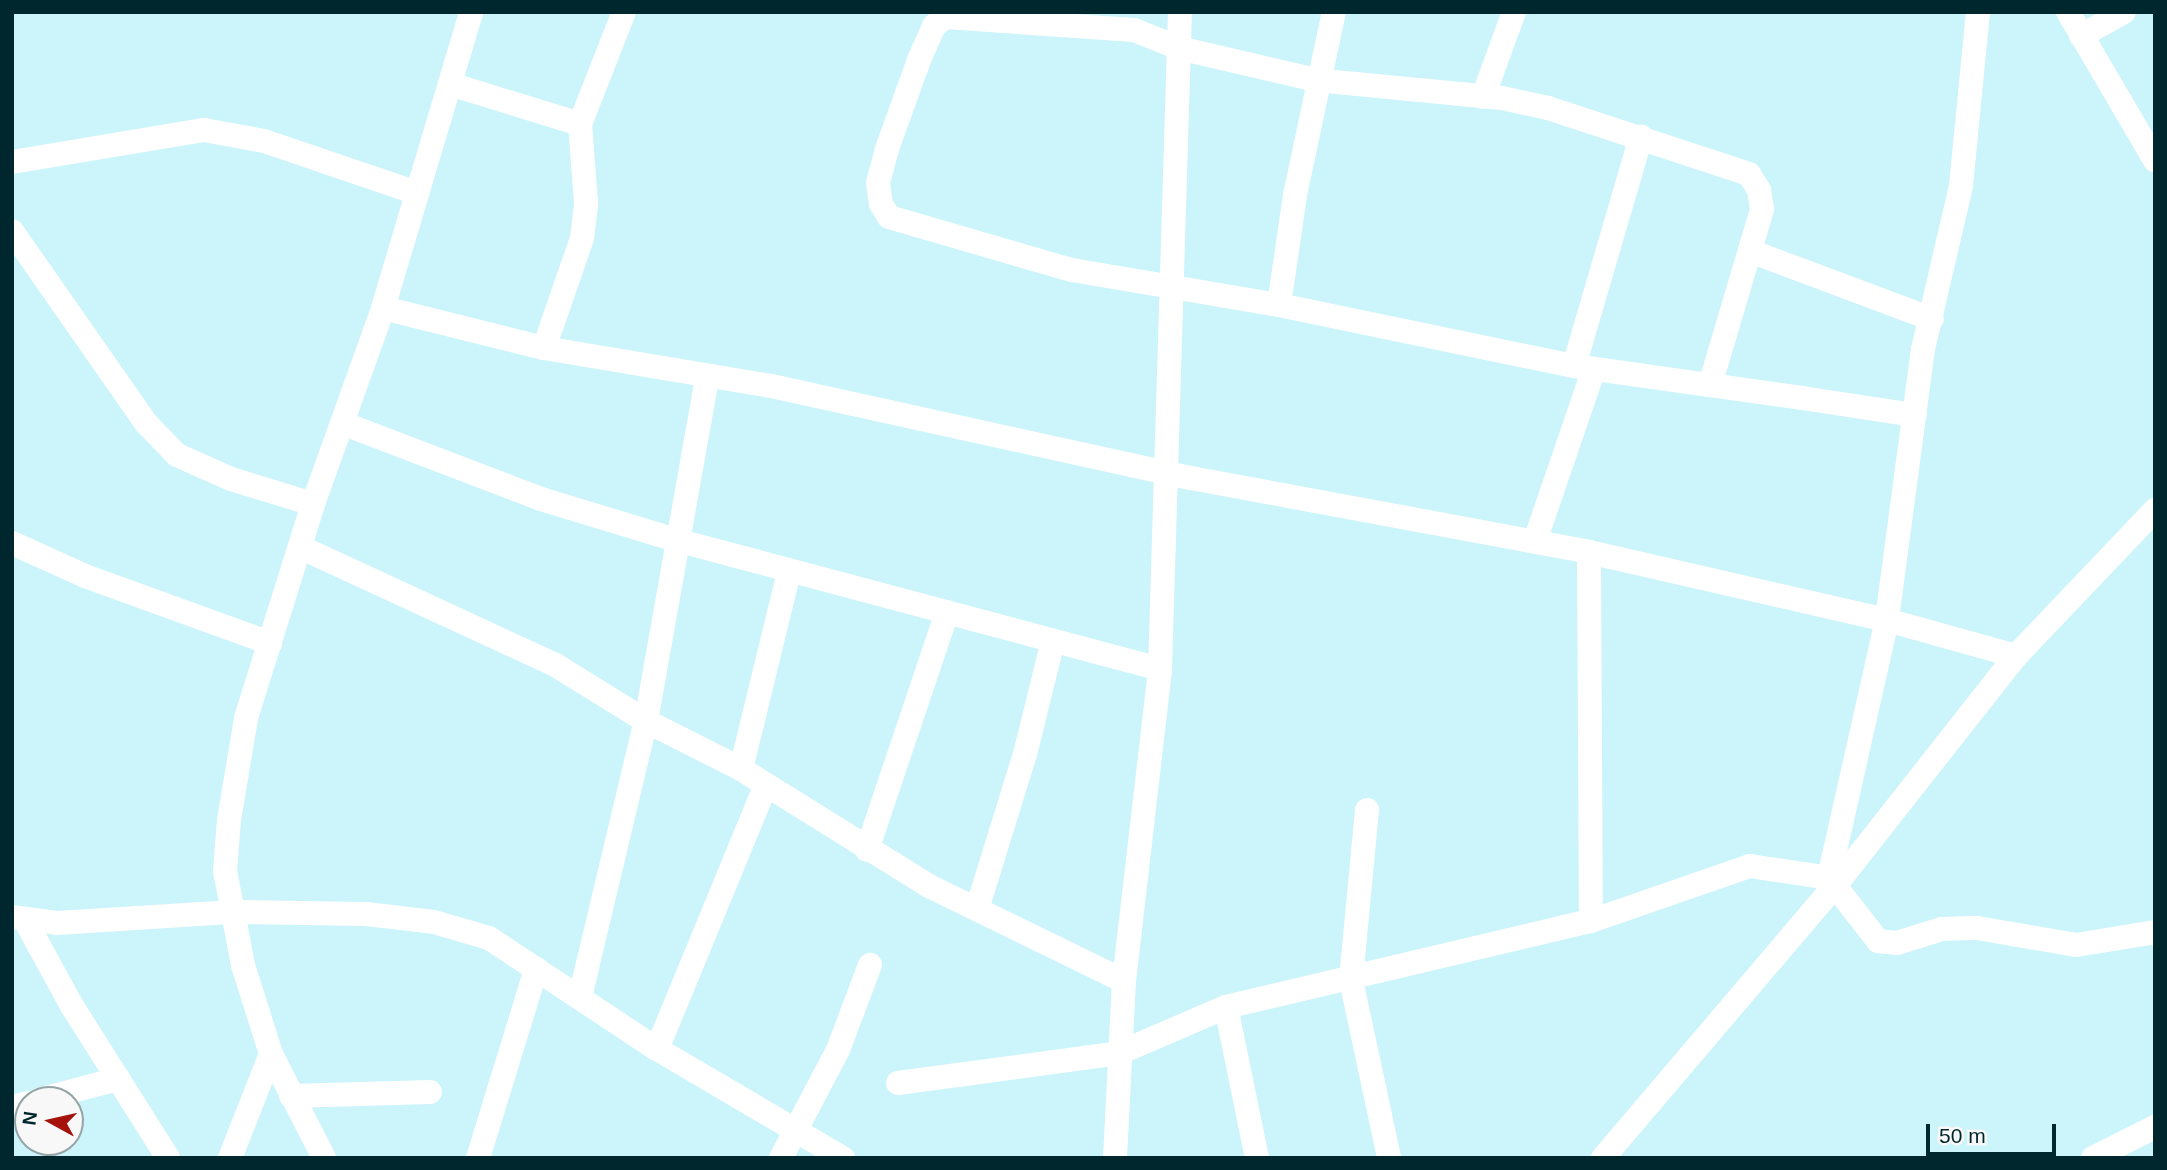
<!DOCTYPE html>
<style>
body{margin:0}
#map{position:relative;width:2167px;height:1170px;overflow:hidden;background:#cbf4fb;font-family:Arial,sans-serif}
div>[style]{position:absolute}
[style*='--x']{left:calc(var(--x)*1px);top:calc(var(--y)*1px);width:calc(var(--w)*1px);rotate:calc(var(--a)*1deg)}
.minor>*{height:24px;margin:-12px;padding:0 12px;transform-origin:12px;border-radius:12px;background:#fff}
span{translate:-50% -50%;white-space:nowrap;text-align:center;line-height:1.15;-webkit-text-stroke:6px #f8f8f8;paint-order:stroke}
.frame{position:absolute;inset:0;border:14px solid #00272d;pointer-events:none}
.north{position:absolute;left:14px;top:1086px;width:70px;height:70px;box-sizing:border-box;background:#f8f8f8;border:2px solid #95a4a7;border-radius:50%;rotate:278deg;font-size:19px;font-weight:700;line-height:28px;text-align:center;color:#00272d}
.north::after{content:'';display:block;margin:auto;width:24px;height:32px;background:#a5110b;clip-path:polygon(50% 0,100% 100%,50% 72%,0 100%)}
.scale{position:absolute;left:1926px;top:1124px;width:130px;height:32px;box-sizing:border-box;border:4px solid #00272d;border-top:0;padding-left:9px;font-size:21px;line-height:24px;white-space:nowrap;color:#00272d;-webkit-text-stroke:5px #f8f8f8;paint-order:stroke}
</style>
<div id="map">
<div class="minor">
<div style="--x:1978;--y:12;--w:175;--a:95.6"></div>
<div style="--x:1961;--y:186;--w:167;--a:103.1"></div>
<div style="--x:1923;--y:349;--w:273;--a:97.6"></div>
<div style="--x:1887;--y:620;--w:264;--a:102.7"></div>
<div style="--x:1829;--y:878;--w:80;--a:52.1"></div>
<div style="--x:1878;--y:941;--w:19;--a:6"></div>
<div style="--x:1897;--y:943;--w:47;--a:-17.3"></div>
<div style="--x:1942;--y:929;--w:35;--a:-2"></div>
<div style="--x:1977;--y:928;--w:100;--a:9.7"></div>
<div style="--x:2076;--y:945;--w:80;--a:-9.3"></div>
<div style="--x:2068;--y:12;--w:172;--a:59.6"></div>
<div style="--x:2081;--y:36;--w:49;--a:-29.2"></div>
<div style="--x:450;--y:84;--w:136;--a:17.1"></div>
<div style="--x:1483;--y:97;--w:90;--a:-70"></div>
<div style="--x:12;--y:162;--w:195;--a:-9.5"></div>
<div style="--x:204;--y:130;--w:61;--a:10.4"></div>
<div style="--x:264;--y:141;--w:162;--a:18.8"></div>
<div style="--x:12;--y:231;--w:233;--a:55.1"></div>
<div style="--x:145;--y:422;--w:46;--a:45.9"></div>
<div style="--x:177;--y:455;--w:59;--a:24"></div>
<div style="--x:231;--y:479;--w:86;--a:17"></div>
<div style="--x:1750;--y:251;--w:194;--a:20.5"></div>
<div style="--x:1279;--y:305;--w:111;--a:-81.7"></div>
<div style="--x:1295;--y:195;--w:187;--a:-78"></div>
<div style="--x:383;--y:308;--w:166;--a:14"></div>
<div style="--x:544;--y:348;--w:235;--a:9.5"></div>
<div style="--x:776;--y:387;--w:425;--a:12.4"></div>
<div style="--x:1191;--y:478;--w:405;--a:10.5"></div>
<div style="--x:1589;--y:552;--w:306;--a:12.9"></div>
<div style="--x:1887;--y:620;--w:134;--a:15.6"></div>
<div style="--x:544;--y:348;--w:116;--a:-70.9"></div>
<div style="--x:582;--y:238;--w:35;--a:-83"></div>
<div style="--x:586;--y:203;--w:79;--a:-94.3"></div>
<div style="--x:580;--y:124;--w:120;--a:-68.6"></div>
<div style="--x:1574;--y:366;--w:239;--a:-73.7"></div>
<div style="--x:1710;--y:385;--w:184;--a:-73.5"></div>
<div style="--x:1762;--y:209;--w:19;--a:-99"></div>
<div style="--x:1759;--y:190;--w:19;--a:-122"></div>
<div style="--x:1749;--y:174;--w:212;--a:-161.8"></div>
<div style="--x:1548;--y:108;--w:47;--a:-167.7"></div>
<div style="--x:1502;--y:98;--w:187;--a:-174.5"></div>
<div style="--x:1316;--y:80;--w:141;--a:-166.9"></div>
<div style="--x:1179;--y:48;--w:48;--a:-158.2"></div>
<div style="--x:1134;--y:30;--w:189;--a:-176.1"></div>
<div style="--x:945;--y:17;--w:14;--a:141"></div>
<div style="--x:934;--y:26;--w:37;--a:114"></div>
<div style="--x:919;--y:60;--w:95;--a:109.8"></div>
<div style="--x:887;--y:149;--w:35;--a:105"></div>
<div style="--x:878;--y:183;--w:21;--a:82"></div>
<div style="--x:881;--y:204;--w:15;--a:58"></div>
<div style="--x:889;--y:217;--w:191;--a:16.2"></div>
<div style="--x:1072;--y:270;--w:210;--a:9.6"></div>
<div style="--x:1279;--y:305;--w:301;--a:11.7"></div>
<div style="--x:1574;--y:366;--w:137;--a:8"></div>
<div style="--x:1710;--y:385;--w:93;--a:8"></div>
<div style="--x:1802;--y:398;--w:114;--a:8.6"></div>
<div style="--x:342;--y:423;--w:213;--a:20.9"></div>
<div style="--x:541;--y:499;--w:141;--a:16.9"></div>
<div style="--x:676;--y:540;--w:501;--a:14.92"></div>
<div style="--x:1535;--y:541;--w:182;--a:-71.1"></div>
<div style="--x:12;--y:543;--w:80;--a:24.3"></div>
<div style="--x:85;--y:576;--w:197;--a:19.9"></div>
<div style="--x:300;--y:547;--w:283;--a:24.8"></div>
<div style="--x:557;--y:666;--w:105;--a:31.7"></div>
<div style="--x:646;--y:721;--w:106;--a:26.8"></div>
<div style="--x:741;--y:769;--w:221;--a:31.9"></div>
<div style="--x:929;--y:886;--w:217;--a:26"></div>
<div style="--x:1589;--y:552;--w:369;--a:89.7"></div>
<div style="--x:741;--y:769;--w:203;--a:-76.3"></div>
<div style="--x:1367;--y:810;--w:171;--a:95.4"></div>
<div style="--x:1351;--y:980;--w:182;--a:77.9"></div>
<div style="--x:867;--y:850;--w:251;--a:-71.4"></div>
<div style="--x:977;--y:909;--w:162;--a:-72.8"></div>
<div style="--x:1025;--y:754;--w:116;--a:-76.1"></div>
<div style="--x:12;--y:917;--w:45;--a:7.6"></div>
<div style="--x:57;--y:923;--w:173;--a:-3.6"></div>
<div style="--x:230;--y:912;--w:136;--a:0.8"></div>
<div style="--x:366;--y:914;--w:68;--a:6.7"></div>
<div style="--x:434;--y:922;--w:57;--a:16.2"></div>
<div style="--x:489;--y:938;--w:201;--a:33.5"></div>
<div style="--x:657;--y:1049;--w:216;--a:30.4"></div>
<div style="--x:26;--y:922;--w:96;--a:61.3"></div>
<div style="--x:72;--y:1006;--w:180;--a:57.7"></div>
<div style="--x:580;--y:997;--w:284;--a:-76.6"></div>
<div style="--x:646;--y:721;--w:349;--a:-79.9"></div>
<div style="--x:1226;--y:1007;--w:154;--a:78.4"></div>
<div style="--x:657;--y:1049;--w:283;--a:-67.6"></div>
<div style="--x:898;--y:1083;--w:223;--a:-7.7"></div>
<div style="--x:1119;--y:1053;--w:116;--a:-23.3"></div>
<div style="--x:1226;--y:1007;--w:375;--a:-13.3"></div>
<div style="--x:1591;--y:921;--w:168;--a:-19.1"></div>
<div style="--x:1750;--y:866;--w:80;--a:8.6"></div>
<div style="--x:291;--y:1096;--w:139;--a:-1.6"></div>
<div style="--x:38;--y:1100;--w:83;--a:-14.7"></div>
<div style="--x:12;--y:1107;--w:16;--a:-14"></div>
<div style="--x:230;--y:1158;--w:112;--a:-68.5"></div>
<div style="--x:324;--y:1158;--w:117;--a:-117"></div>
<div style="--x:271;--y:1054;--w:93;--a:-107.5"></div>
<div style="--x:243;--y:965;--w:96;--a:-100.8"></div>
<div style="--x:225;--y:871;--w:51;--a:-85.5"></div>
<div style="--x:229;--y:820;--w:103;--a:-80.5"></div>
<div style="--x:246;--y:718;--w:224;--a:-72.6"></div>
<div style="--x:313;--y:504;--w:208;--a:-70.3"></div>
<div style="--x:383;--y:308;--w:309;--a:-73.4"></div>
<div style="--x:478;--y:1158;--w:198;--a:-72.9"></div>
<div style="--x:781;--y:1158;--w:122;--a:-62.2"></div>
<div style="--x:838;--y:1050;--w:91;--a:-69.4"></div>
<div style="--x:1115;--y:1158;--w:177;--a:-87.1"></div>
<div style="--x:1124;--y:981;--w:314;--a:-83.4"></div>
<div style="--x:1160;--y:669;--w:657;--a:-88.26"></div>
<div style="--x:1603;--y:1158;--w:356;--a:-49.6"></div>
<div style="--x:1834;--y:887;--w:294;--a:-51.8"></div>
<div style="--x:2016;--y:656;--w:202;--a:-46.4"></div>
<div style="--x:2093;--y:1158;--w:69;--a:-26.6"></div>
</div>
<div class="frame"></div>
<div class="north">N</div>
<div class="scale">50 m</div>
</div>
